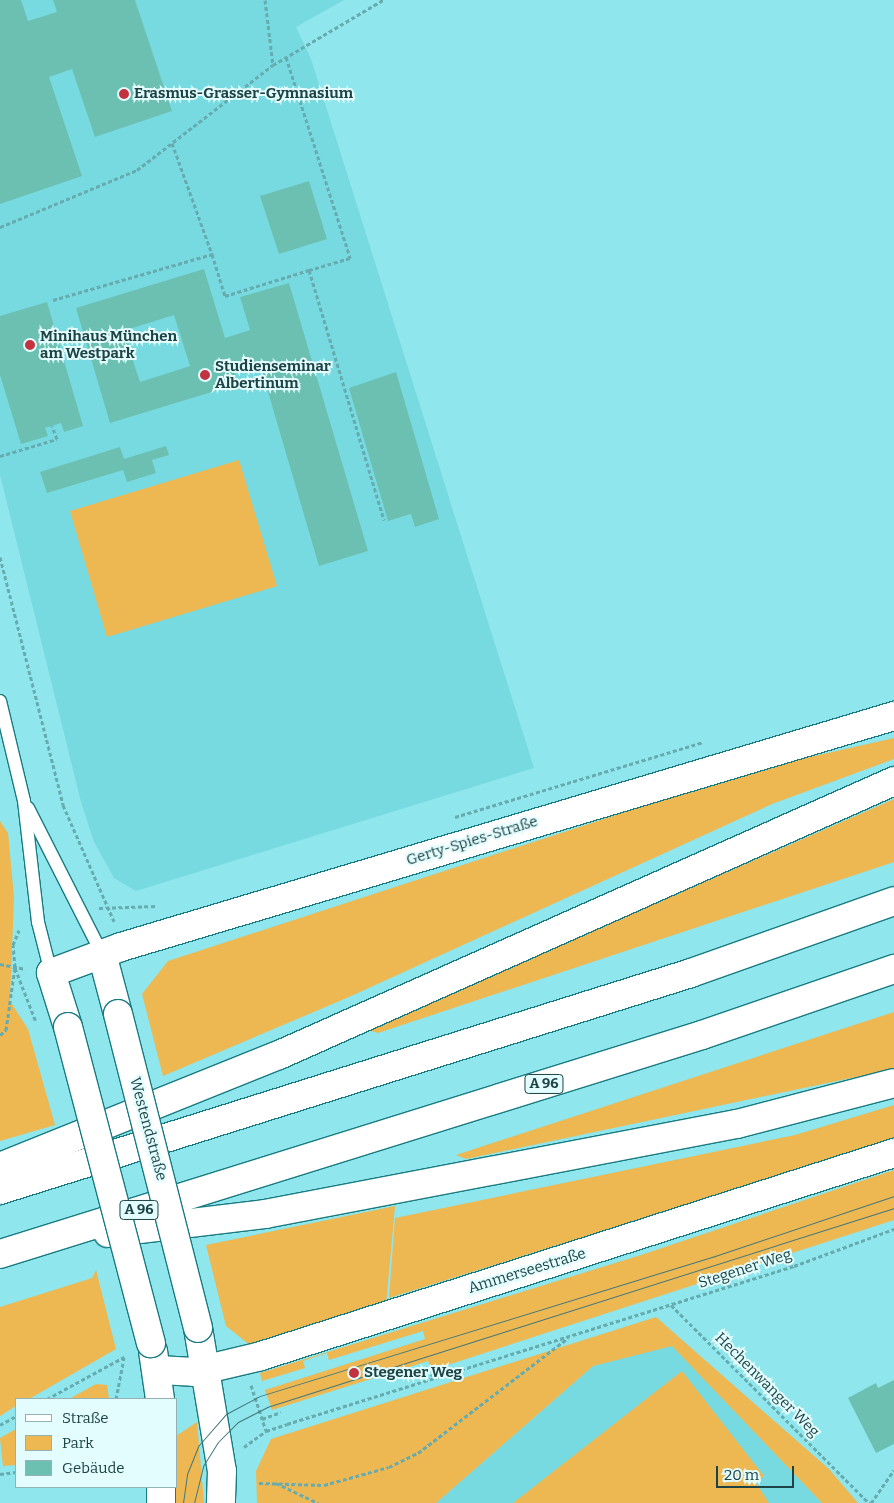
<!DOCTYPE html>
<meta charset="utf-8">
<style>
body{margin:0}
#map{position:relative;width:894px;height:1503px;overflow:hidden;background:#8fe6ec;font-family:Bitter,serif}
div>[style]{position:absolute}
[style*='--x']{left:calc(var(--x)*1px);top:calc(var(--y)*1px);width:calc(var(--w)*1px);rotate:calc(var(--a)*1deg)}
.built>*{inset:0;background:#77dae0}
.green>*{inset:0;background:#edb752}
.building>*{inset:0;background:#6cc0b1}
.path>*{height:3px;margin-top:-1.5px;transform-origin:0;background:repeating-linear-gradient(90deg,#66abaf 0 4px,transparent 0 6.5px)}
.roads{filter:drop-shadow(1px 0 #197b81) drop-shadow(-1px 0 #197b81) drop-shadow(0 1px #197b81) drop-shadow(0 -1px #197b81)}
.lane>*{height:12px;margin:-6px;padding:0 6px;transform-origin:6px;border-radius:6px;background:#fff}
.secondary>*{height:28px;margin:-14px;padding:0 14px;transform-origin:14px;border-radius:14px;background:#fff}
.highway>*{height:28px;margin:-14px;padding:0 14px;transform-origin:14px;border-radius:14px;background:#fff}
.tram>*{height:1px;margin:-0.5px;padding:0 0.5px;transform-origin:0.5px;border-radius:0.5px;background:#42777a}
.bridges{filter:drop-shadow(1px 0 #197b81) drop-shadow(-1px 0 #197b81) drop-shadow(0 1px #197b81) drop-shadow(0 -1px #197b81)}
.secondary-bridge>*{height:28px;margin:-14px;padding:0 14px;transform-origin:14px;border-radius:14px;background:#fff}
.dots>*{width:14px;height:14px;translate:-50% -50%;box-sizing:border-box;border:2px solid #e3fcfd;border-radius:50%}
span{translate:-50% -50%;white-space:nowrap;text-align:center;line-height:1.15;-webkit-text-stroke:4px #e3fcfd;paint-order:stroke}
.shield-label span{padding:1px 4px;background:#e3fcfd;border:1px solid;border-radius:4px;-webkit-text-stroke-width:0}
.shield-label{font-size:14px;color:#1e4345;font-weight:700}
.poi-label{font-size:15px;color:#1e4345;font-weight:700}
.left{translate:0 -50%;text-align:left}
.street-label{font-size:15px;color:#1e4345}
.legend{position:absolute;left:15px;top:1398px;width:162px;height:90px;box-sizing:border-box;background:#e3fcfd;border:1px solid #94b2b3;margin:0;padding:6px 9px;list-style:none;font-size:15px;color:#1e4345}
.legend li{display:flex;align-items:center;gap:10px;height:25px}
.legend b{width:25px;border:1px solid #94b2b3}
.scale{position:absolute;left:716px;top:1466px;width:78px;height:22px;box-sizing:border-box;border:2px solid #1e4345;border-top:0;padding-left:6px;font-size:15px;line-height:18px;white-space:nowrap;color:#1e4345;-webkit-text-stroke:4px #e3fcfd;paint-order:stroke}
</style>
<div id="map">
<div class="built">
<div style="clip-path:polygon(0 0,344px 0,296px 27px,311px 59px,534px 768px,136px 891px,114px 878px,94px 842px,81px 802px,0 475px)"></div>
<div style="clip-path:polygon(672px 1345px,822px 1503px,436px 1503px,593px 1366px)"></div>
</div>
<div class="green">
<div style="clip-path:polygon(239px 460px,277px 586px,107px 637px,70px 511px)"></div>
<div style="clip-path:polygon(894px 738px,894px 759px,772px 804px,349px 997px,163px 1076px,142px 994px,168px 961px,757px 769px)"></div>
<div style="clip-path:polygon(894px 799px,894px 862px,378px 1033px,368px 1030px)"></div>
<div style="clip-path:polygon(0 821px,8px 833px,14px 897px,10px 1001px,28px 1029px,55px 1125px,0 1141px)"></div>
<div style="clip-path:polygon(894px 1012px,894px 1069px,466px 1159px,456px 1155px)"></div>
<div style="clip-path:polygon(894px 1105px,894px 1139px,389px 1298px,395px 1218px,795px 1135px)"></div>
<div style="clip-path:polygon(894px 1170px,894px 1220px,432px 1370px,428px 1361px,272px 1410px,265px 1390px,425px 1339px,423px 1331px,329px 1360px,327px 1353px,303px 1361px,305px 1368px,262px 1381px,260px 1373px,641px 1255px)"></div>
<div style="clip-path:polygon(395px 1206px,386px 1305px,251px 1346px,226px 1326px,206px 1245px)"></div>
<div style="clip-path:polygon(96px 1270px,116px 1349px,29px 1399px,16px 1399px,16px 1406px,0 1416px,0 1307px,92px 1278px)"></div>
<div style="clip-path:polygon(656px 1317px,829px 1469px,858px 1503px,822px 1503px,672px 1346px,593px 1366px,436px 1503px,257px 1503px,256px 1471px,271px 1439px)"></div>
<div style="clip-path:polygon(682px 1371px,764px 1476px,756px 1483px,769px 1503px,513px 1503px)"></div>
<div style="clip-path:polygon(96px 1384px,107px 1385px,109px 1399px,69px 1399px)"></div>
<div style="clip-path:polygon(197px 1422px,204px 1503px,175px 1503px,176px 1436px)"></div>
<div style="clip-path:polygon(16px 1429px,16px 1465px,3px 1466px,0 1438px)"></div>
</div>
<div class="building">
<div style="clip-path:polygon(0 0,21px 0,28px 21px,57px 12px,53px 0,135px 0,172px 111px,95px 137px,72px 69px,49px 77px,82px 176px,0 204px)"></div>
<div style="clip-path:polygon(309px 181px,327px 239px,279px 254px,260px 196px)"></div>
<div style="clip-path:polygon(evenodd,204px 269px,225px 338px,250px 330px,240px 297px,289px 283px,368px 551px,319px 566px,259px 361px,234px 369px,238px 384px,110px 423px,76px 308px,204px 269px,174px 315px,190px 366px,140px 382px,123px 331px,174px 315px)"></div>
<div style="clip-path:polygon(47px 302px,83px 426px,64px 432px,61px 423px,45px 428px,48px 436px,21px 444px,0 375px,0 316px)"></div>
<div style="clip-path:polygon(396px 372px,439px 519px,415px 527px,411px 514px,388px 521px,349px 388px)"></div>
<div style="clip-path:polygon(166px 446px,169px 455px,152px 460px,156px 473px,127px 482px,123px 470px,47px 493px,40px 472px,120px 447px,124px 459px)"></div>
<div style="clip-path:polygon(894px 1380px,894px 1444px,876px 1453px,848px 1398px,876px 1383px,878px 1388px)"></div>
</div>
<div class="path">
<div style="--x:265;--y:0;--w:65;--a:83"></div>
<div style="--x:286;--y:57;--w:211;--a:72.3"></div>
<div style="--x:350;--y:258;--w:43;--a:163.7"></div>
<div style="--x:309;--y:270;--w:261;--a:73.3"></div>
<div style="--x:172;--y:143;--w:118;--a:70.2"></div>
<div style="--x:0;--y:227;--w:148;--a:-22.6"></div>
<div style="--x:137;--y:170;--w:172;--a:-37.7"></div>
<div style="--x:273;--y:65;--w:128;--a:-30.6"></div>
<div style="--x:53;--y:300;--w:166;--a:-16.1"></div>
<div style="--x:212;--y:254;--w:44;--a:72.8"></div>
<div style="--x:225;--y:296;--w:88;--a:-17.2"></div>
<div style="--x:0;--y:456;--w:59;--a:-16.6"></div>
<div style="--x:57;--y:439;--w:14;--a:-111"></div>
<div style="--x:0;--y:557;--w:256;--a:75.7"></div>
<div style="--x:63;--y:805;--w:127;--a:66.3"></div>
<div style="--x:455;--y:817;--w:259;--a:-16.8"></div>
<div style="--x:99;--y:908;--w:58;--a:-2"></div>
<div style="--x:0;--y:964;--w:26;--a:11"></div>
<div style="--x:15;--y:968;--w:58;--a:68.7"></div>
<div style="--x:0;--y:1035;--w:8;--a:-40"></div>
<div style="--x:6;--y:1030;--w:64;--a:-81.9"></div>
<div style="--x:15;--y:967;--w:22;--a:-95"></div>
<div style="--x:13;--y:945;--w:16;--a:-68"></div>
<div style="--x:671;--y:1305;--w:280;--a:45"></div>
<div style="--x:425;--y:1371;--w:13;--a:29"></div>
<div style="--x:251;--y:1385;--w:48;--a:71.9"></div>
<div style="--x:47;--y:1399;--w:88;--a:-28.6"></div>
<div style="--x:116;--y:1399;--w:42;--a:-79"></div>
<div style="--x:262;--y:1419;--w:20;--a:-20"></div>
<div style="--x:0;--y:1425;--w:18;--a:-29"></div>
<div style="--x:244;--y:1447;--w:27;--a:-36"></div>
<div style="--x:266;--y:1431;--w:22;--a:-18"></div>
<div style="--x:287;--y:1424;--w:531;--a:-17.31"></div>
<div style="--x:794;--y:1266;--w:107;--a:-20.3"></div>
<div style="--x:0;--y:1474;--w:16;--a:-7"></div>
<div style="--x:259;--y:1483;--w:65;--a:1.8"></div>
<div style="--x:324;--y:1485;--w:67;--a:-15.5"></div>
<div style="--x:389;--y:1467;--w:32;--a:-26"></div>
<div style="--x:418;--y:1453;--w:189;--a:-37.5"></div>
<div style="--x:276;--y:1483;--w:47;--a:25.5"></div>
<div style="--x:871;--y:1503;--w:40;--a:-55.1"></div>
</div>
<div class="roads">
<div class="lane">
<div style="--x:0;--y:701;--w:103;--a:76.5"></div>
<div style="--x:24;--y:801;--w:122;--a:83.4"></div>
<div style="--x:38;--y:922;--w:53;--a:75.7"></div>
<div style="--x:28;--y:808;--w:164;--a:63.1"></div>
</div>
<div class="secondary">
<div style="--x:102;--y:954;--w:62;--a:75.1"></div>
<div style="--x:68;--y:1027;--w:57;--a:-107.5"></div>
<div style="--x:51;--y:973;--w:75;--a:-20.4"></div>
<div style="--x:121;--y:947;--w:807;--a:-16.64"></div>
<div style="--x:198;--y:1328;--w:145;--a:80.5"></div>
<div style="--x:222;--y:1471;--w:32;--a:92"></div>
<div style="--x:153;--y:1351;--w:49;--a:81.7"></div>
<div style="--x:158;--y:1370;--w:36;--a:3"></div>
<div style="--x:194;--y:1372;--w:69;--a:-13.4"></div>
<div style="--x:261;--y:1356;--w:665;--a:-17.78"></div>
<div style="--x:161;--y:1503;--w:16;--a:-90"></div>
</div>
<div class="highway">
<div style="--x:0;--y:1167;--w:301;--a:-21.9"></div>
<div style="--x:279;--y:1055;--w:673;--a:-24.01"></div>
<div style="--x:0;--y:1190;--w:724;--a:-17.43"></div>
<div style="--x:691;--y:973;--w:215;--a:-19.5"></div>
<div style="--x:108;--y:1233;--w:158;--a:-6.9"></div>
<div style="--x:265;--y:1214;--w:481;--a:-10.8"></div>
<div style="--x:737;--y:1124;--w:162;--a:-14.6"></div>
<div style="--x:0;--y:1254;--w:735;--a:-17.33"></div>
<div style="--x:702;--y:1035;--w:203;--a:-19"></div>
</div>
</div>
<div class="tram">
<div style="--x:183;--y:1503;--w:29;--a:-82"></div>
<div style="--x:187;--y:1474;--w:31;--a:-68"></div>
<div style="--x:199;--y:1445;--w:41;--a:-48.9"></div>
<div style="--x:226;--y:1414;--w:38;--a:-28"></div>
<div style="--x:260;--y:1396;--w:473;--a:-17.1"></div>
<div style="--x:712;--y:1257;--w:192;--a:-18.5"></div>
<div style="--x:194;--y:1503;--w:38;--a:-76"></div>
<div style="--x:203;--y:1466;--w:28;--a:-58"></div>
<div style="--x:218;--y:1442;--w:28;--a:-45"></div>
<div style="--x:238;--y:1422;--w:33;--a:-27"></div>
<div style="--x:267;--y:1407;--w:658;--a:-17.61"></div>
</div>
<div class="bridges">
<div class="secondary-bridge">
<div style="--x:118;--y:1014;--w:324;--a:75.7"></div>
<div style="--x:68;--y:1027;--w:327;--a:75.3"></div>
</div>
</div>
<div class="dots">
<div style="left:124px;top:94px;background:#c2323f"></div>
<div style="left:30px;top:345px;background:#c2323f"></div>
<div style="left:205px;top:375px;background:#c2323f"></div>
<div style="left:354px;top:1373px;background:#c2323f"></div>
</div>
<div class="shield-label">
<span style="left:544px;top:1084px">A 96</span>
<span style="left:139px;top:1210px">A 96</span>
</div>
<div class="poi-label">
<span class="left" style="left:134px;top:94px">Erasmus-Grasser-Gymnasium</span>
<span class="left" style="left:40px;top:345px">Minihaus München<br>am Westpark</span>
<span class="left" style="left:215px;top:375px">Studienseminar<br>Albertinum</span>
<span class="left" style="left:364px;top:1373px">Stegener Weg</span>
</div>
<div class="street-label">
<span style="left:472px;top:841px;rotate:-17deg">Gerty-Spies-Straße</span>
<span style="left:148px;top:1129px;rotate:75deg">Westendstraße</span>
<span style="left:745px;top:1269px;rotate:-18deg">Stegener Weg</span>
<span style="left:527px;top:1271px;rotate:-17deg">Ammerseestraße</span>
<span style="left:767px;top:1385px;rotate:45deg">Hechenwanger Weg</span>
</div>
<ul class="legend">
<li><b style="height:6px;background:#fff"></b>Straße</li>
<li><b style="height:14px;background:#edb752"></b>Park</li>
<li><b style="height:14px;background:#6cc0b1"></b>Gebäude</li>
</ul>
<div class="scale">20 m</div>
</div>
